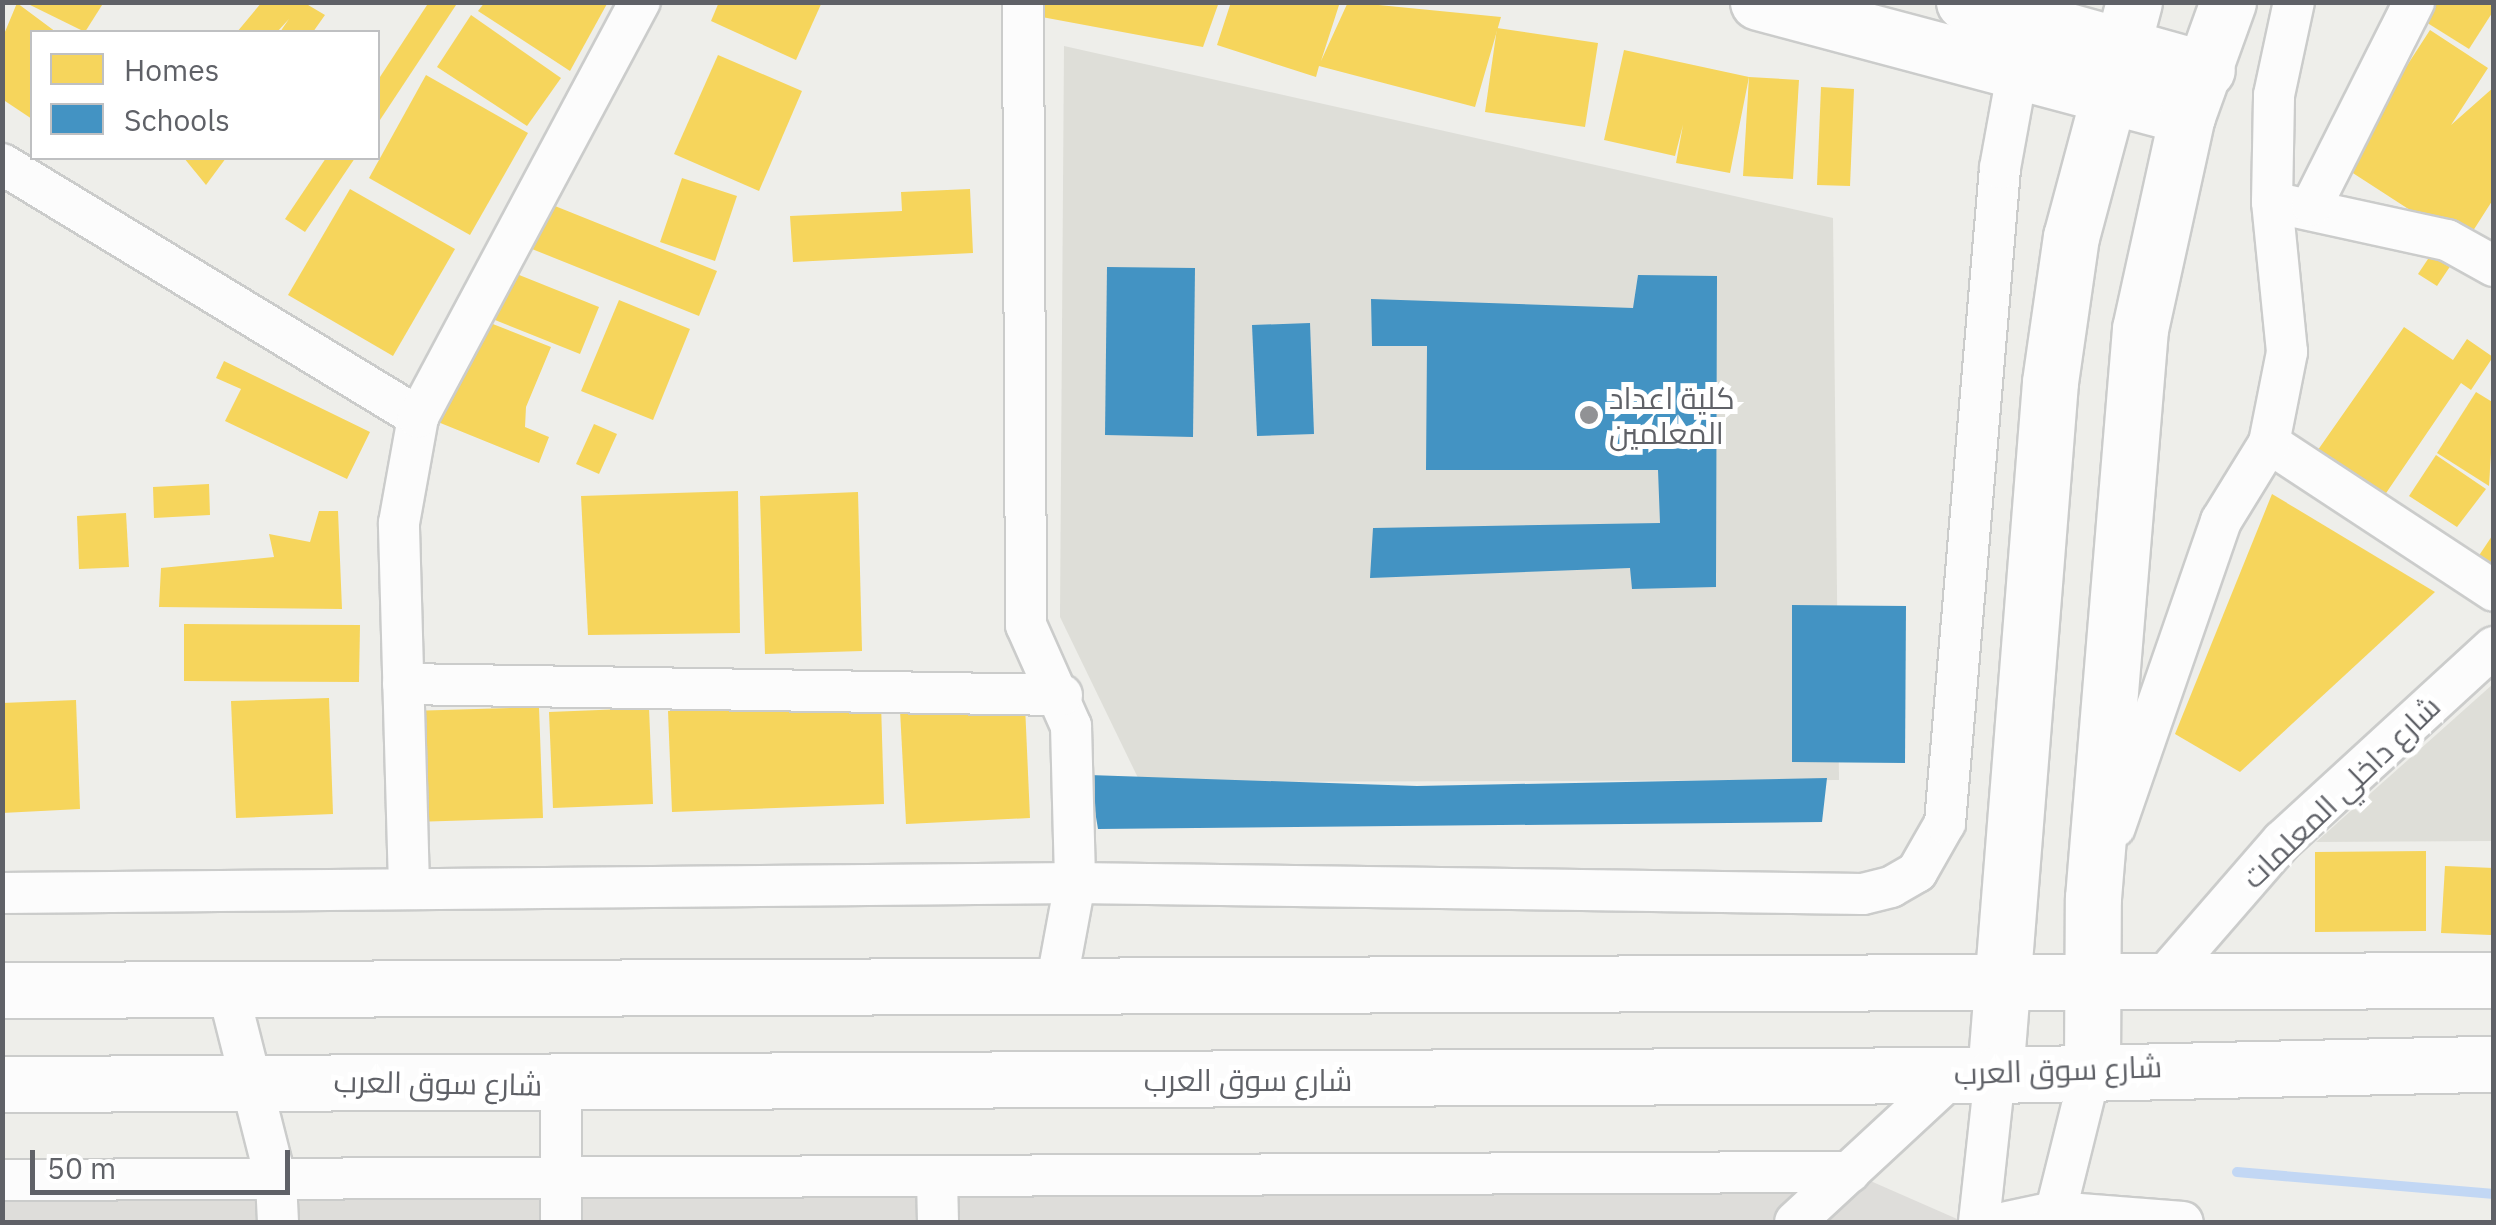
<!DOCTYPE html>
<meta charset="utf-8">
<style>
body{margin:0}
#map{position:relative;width:2496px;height:1225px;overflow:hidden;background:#eeeeea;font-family:"IBM Plex Sans",Cairo,sans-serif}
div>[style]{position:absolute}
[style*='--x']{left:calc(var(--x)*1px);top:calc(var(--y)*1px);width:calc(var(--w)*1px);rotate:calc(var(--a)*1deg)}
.industrial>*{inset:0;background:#deddda}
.education>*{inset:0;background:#deded8}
.homes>*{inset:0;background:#f6d55c}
.schools>*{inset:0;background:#4393c3}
.stream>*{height:10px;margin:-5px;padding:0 5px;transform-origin:5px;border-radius:5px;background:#c2d7f4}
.roads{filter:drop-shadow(2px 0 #cbcccb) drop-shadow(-2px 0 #cbcccb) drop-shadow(0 2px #cbcccb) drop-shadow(0 -2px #cbcccb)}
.street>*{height:40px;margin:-20px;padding:0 20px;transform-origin:20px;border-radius:20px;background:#fcfcfc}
.secondary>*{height:55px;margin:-27.5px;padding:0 27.5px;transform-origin:27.5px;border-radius:27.5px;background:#fcfcfc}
.dots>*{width:28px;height:28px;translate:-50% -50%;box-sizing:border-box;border:5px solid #fff;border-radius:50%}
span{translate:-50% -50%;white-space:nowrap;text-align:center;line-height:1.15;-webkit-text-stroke:10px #fff;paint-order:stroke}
.poi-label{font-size:30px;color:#5f6167}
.left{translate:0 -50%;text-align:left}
.street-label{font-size:30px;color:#5f6167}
.frame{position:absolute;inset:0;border:5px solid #5f6167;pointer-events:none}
.legend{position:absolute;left:30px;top:30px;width:350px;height:130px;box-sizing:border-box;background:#fff;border:2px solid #bfc0c2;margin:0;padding:12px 18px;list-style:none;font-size:30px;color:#5f6167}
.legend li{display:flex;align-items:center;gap:20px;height:50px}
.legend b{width:50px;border:2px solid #bfc0c2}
.scale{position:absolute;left:30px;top:1150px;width:260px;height:45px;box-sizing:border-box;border:5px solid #5f6167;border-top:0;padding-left:12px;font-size:30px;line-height:35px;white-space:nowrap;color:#5f6167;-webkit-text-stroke:8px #fff;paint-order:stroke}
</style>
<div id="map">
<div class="industrial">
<div style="clip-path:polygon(1850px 1172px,1964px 1222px,3px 1222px,3px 1180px)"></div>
</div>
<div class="education">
<div style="clip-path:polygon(1064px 46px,1833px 218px,1839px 780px,1140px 782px,1060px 617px)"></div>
<div style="clip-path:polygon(2493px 684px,2493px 841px,2316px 842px)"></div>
</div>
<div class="homes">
<div style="clip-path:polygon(24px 2px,104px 2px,85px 32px)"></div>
<div style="clip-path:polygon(262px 2px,303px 2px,325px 15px,313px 32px,280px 32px,289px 19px,277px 32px,237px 32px)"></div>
<div style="clip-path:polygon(429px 2px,458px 2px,378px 123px,378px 80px)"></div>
<div style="clip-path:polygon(485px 2px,608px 2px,570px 71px,478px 11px)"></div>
<div style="clip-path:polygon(719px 2px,822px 2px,796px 60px,711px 21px)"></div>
<div style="clip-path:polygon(1034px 2px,1219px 2px,1203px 47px,1031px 15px)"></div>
<div style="clip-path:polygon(1231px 2px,1340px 2px,1321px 61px,1348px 2px,1501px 17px,1475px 107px,1319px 66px,1316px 77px,1217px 45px)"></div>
<div style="clip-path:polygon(2431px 2px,2494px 2px,2494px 10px,2469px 49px,2421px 19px)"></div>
<div style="clip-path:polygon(17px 3px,56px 32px,32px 32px,32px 119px,2px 99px,2px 39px)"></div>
<div style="clip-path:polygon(471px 15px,561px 78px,527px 126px,437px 67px)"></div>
<div style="clip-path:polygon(1497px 28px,1598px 43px,1585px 127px,1485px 112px)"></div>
<div style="clip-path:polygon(2430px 30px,2488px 68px,2451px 125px,2494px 87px,2494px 198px,2464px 245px,2342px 166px)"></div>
<div style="clip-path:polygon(1624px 50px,1749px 77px,1730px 173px,1676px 163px,1683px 125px,1675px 156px,1604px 140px)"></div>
<div style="clip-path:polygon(718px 55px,802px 91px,759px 191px,674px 154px)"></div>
<div style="clip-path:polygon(426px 75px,528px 133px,470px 235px,369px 178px)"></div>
<div style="clip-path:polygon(1749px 77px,1799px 80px,1793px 179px,1743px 176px)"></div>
<div style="clip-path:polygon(1821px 87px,1854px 89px,1850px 186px,1817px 185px)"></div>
<div style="clip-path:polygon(184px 158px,226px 158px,206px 185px)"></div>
<div style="clip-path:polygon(326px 158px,355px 158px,305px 232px,285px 219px)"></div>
<div style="clip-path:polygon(682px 178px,737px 196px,715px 261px,660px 242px)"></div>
<div style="clip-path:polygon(350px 189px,455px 249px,393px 356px,288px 295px)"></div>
<div style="clip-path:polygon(970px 189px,973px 253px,793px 262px,790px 216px,902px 211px,901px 192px)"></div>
<div style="clip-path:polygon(540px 200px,717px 271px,699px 316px,522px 245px)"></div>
<div style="clip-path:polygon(2434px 250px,2453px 262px,2437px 286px,2418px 274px)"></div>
<div style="clip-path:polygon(504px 269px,599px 307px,580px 354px,485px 316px)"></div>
<div style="clip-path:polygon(619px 300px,690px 329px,653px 420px,581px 391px)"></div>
<div style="clip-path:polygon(475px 317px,551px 347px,526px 407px,525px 427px,549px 437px,539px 463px,433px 420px)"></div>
<div style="clip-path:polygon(2404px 327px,2453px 360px,2467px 339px,2493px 357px,2471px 390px,2461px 383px,2380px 502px,2313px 457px)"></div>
<div style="clip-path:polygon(224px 361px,370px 432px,347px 479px,225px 421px,241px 389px,216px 378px)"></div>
<div style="clip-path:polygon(2476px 392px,2494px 403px,2489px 486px,2437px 453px)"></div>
<div style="clip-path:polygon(594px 424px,617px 434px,599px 474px,576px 464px)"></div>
<div style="clip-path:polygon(2436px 455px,2486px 489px,2457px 527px,2409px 496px)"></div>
<div style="clip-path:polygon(209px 484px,210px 515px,154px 518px,153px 487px)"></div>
<div style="clip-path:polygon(738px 491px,740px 633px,588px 635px,581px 496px)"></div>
<div style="clip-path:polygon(858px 492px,862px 651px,765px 654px,760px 496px)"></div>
<div style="clip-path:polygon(2272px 494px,2435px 592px,2240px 772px,2175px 734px)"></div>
<div style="clip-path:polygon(319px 511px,338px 511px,342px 609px,159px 607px,161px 568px,274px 557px,269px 534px,310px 542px)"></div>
<div style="clip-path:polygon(126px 513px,129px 567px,79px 569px,77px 516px)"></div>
<div style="clip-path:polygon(2494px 533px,2494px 567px,2478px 557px)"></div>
<div style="clip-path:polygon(184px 624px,360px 625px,359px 682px,184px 681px)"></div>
<div style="clip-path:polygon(329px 698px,333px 814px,236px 818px,231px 701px)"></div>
<div style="clip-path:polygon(76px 700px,80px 809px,2px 813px,2px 703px)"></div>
<div style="clip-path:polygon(881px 703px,884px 804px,672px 812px,668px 711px)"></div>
<div style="clip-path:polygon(1025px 705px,1030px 818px,906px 824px,900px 710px)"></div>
<div style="clip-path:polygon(539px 707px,543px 818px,413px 822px,409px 711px)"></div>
<div style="clip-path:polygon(649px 708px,653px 804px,553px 808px,549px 712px)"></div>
<div style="clip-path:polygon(2426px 851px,2426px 931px,2315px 932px,2315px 852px)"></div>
<div style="clip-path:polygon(2445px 866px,2494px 868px,2491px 935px,2441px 933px)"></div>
</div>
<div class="schools">
<div style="clip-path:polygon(1107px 267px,1195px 268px,1193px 437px,1105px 435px)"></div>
<div style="clip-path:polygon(1638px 275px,1717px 276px,1716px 587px,1632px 589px,1630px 568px,1370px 578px,1373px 528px,1660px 523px,1658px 470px,1426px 470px,1427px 346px,1372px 346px,1371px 299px,1633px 308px)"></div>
<div style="clip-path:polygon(1310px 323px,1314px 434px,1257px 436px,1252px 325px)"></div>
<div style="clip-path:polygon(1792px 605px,1906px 606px,1905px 763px,1792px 762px)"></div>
<div style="clip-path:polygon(1089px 775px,1417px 786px,1827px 778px,1822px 822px,1098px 829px)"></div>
</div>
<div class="stream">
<div style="--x:2237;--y:1172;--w:258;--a:4.9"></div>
</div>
<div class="roads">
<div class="street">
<div style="--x:1023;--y:2;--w:623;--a:89.72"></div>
<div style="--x:1026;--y:625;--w:111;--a:66"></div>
<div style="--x:1071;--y:726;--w:157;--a:88.5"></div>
<div style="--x:1075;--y:883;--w:105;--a:100.5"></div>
<div style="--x:2;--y:164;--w:487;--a:31.3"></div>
<div style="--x:2272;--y:202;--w:179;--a:12.3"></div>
<div style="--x:2447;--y:240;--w:54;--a:29"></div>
<div style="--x:2312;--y:205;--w:227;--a:-63.3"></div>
<div style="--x:2269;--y:443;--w:269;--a:33.3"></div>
<div style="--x:403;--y:684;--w:659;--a:0.96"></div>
<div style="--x:2115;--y:827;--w:324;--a:-70.9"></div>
<div style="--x:2221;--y:521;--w:92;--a:-58.4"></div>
<div style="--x:2269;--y:443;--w:93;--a:-78.8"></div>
<div style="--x:2287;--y:352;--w:151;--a:-95.7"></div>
<div style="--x:2272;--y:202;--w:107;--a:-88.9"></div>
<div style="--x:2274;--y:95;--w:95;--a:-77.9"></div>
<div style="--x:409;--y:886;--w:363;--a:-91.6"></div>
<div style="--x:399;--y:523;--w:108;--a:-79.8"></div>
<div style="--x:418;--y:417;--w:471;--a:-61.9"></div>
<div style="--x:2;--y:893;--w:1073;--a:-0.53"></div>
<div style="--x:1075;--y:883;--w:788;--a:0.8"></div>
<div style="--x:1863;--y:894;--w:29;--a:-14"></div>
<div style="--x:1891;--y:887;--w:30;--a:-30"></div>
<div style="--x:1917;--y:872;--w:56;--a:-60.3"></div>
<div style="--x:1945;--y:823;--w:657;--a:-85.2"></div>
<div style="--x:2000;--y:168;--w:101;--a:-79.7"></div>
<div style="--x:2155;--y:987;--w:194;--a:-49"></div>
<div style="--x:2282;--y:841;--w:287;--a:-42.5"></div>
<div style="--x:228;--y:991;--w:196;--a:75.8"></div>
<div style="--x:276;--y:1181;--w:41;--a:87.2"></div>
<div style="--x:937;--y:1178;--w:44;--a:88.7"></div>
<div style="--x:2;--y:1180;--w:1848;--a:-0.25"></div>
<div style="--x:561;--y:1222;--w:137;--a:-90"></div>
<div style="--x:1795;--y:1222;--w:218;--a:-42.8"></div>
<div style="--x:1979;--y:1222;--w:148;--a:-83.8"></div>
<div style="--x:2007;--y:1222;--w:48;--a:-12"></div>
<div style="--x:2054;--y:1212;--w:129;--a:4.4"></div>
<div style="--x:2053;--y:1222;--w:161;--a:-76"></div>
</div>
<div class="secondary">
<div style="--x:1758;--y:2;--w:444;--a:14.9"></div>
<div style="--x:1964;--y:2;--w:252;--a:15.6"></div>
<div style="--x:2;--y:990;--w:2492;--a:-0.23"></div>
<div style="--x:2092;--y:1066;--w:168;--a:-89.7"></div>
<div style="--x:2093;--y:898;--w:571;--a:-85.28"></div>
<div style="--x:2140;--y:329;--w:218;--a:-77.6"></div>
<div style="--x:2187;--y:116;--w:121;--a:-70.2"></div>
<div style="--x:1995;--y:1075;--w:695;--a:-85.46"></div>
<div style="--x:2050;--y:382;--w:147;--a:-81.8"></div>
<div style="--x:2071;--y:237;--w:243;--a:-75"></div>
<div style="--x:2;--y:1084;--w:1993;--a:-0.26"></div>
<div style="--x:1995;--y:1075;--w:499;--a:-1.3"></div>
</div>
</div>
<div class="dots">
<div style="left:1589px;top:415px;background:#919295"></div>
</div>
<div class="poi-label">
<span class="left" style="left:1609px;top:415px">كلية اعداد<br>المعلمين</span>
</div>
<div class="street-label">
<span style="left:2341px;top:792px;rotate:-44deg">شارع داخلي المعلمات</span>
<span style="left:2058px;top:1070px;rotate:-2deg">شارع سوق العرب</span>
<span style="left:1248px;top:1080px">شارع سوق العرب</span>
<span style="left:438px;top:1083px;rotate:1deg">شارع سوق العرب</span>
</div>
<div class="frame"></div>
<ul class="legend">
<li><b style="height:28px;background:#f6d55c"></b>Homes</li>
<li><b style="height:28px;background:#4393c3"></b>Schools</li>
</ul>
<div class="scale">50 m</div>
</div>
